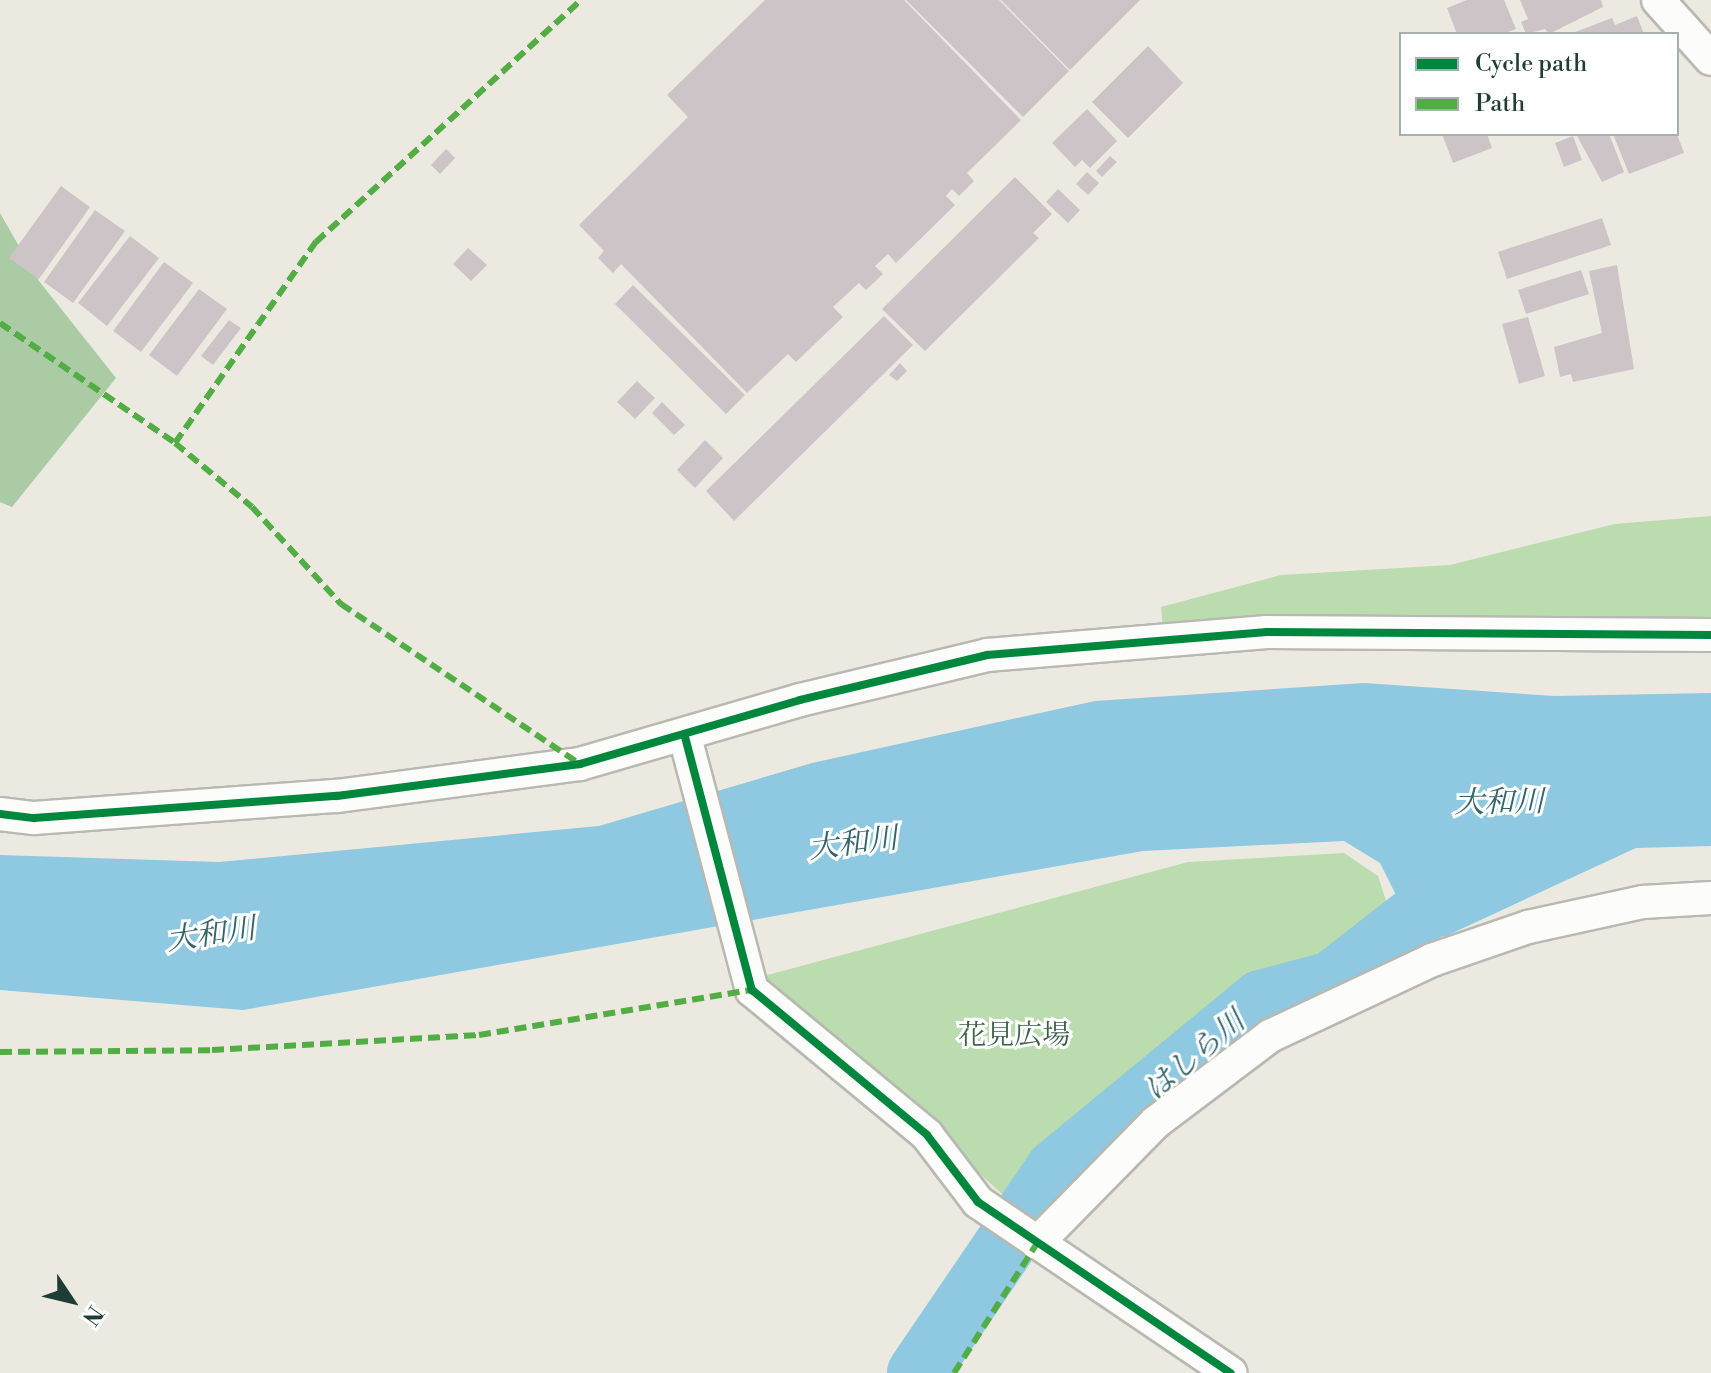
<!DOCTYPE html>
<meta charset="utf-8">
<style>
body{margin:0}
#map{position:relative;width:1711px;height:1373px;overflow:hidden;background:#eceae0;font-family:"Libre Bodoni","Noto Serif JP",serif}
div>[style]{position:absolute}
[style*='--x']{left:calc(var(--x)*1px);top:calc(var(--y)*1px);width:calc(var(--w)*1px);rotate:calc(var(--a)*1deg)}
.green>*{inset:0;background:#badcae}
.forest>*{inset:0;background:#aacba4}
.water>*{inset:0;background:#8ec9e1}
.river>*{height:62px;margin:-31px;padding:0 31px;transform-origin:31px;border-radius:31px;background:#8ec9e1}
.building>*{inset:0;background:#cdc4c8}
.roads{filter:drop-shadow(2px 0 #b7b9b2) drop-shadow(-2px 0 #b7b9b2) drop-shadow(0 2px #b7b9b2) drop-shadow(0 -2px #b7b9b2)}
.street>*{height:32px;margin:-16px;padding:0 16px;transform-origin:16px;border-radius:16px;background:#fcfcfa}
.quiet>*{height:6px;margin-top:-3px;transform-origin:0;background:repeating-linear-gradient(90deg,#52ad45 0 12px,transparent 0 18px)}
.cycleway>*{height:8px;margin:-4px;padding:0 4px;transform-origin:4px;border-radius:4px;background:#00873e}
span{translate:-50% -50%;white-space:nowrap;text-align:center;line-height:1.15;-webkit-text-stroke:6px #fff;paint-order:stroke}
.park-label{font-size:28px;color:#3c6248}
.water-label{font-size:30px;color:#346368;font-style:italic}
.legend{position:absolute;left:1399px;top:32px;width:280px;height:104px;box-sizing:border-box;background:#fff;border:2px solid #a5b1ae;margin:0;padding:10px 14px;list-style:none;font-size:24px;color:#1f3d34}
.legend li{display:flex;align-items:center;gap:16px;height:40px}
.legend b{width:40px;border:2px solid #a5b1ae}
.north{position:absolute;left:32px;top:1261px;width:80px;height:80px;-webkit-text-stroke:6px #fff;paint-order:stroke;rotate:125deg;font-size:22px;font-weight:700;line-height:32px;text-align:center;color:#1f3d34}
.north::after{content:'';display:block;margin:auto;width:28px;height:36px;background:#1f3d34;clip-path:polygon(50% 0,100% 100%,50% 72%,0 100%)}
</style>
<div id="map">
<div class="green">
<div style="clip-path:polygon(1711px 516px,1711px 619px,1163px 628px,1161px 607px,1281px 575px,1450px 565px,1615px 524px)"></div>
<div style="clip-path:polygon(1344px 853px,1378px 876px,1393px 922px,1344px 964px,1254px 993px,1010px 1201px,760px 977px,1188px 862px)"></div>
</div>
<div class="forest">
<div style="clip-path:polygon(0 213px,39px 281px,116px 378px,12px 507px,0 502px)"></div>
</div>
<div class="water">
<div style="clip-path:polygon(1364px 683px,1554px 696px,1711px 693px,1711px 846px,1636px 848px,1446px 936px,1401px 941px,1398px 899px,1380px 863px,1344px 841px,1143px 851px,243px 1010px,0 990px,0 855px,219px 862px,599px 826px,812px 763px,1095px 701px)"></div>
</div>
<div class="river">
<div style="--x:918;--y:1373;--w:245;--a:-55.8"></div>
<div style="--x:1056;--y:1170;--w:266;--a:-39.5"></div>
<div style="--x:1261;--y:1001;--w:73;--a:-15"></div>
<div style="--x:1332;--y:982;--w:172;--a:-37.9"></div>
</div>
<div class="building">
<div style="clip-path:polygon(765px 0,904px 0,1021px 120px,967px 173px,974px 181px,959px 196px,952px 189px,946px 196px,955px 205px,896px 263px,888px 254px,875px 266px,883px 274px,866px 290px,859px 283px,833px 307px,843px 317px,796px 362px,788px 354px,747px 393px,621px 264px,613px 273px,598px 258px,604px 251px,579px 225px,688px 117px,667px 95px)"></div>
<div style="clip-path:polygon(906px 0,999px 0,1069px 71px,1023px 117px)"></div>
<div style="clip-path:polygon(1001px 0,1140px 0,1070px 70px)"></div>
<div style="clip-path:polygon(1467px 0,1504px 0,1516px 29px,1503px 34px,1457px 34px,1447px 8px)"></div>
<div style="clip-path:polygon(1520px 0,1601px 0,1603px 7px,1549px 34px,1545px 29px,1526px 34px,1521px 22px,1528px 19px)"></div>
<div style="clip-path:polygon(1637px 16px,1644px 34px,1570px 34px,1612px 18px,1615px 25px)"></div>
<div style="clip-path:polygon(1148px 46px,1183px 83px,1128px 138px,1092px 102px)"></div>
<div style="clip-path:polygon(1087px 109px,1117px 141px,1090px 168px,1082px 160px,1075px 167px,1052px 143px)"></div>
<div style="clip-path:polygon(1442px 134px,1487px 134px,1492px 148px,1453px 163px)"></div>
<div style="clip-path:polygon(1576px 134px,1609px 134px,1624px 172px,1602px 182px)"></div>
<div style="clip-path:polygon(1613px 134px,1677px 134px,1684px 153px,1629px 174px)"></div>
<div style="clip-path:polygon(1573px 136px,1582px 160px,1564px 167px,1555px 143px)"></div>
<div style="clip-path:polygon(446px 149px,455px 158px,440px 174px,431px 165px)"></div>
<div style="clip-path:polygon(1110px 156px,1117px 162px,1102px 177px,1096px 171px)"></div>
<div style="clip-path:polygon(1087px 172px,1099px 183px,1088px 195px,1076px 184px)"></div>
<div style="clip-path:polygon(1015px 177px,1052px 214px,1033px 233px,1039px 238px,925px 351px,882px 309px)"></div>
<div style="clip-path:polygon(61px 186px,90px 207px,39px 279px,9px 258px)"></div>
<div style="clip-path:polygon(1058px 189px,1080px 210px,1068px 223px,1046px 202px)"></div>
<div style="clip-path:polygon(95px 210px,125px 231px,73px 303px,44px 282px)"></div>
<div style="clip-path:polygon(1602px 218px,1611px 245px,1507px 279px,1498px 252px)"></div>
<div style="clip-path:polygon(130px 236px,159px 258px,107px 326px,78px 303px)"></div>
<div style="clip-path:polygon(468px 248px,487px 265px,471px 281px,453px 264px)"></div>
<div style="clip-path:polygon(164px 262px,193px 283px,141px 352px,113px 331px)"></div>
<div style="clip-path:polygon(1617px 265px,1634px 369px,1573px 382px,1571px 374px,1560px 377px,1554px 347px,1602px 333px,1589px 271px)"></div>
<div style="clip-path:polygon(1581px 270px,1589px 294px,1526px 314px,1518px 290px)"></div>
<div style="clip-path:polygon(633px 285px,745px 395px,726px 414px,615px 304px)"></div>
<div style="clip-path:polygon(199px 289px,227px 309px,177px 376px,149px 355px)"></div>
<div style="clip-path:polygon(884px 316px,913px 345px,734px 521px,706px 491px)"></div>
<div style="clip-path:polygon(1528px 317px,1545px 376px,1519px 384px,1502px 324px)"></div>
<div style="clip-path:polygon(229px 320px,241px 328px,213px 365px,201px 356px)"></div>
<div style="clip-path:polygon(900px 363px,907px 371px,897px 381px,889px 375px)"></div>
<div style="clip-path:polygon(637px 381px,655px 398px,635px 419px,617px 402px)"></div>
<div style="clip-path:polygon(662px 402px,685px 425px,674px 435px,652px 413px)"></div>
<div style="clip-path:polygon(705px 440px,723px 458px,695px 488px,677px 470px)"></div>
</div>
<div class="roads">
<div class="street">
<div style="--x:1658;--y:0;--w:79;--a:48.1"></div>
<div style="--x:685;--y:737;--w:262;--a:75.2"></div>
<div style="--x:752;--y:990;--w:227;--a:39.6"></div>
<div style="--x:927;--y:1135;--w:84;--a:52.7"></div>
<div style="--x:978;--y:1202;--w:305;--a:34.1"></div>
<div style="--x:0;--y:814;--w:34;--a:7"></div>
<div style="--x:34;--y:818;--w:304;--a:-4.2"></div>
<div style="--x:337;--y:796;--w:245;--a:-7.5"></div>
<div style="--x:580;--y:764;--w:229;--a:-16.2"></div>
<div style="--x:800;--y:700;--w:192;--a:-13.5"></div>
<div style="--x:987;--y:655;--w:281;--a:-4.7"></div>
<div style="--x:1267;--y:632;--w:444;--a:0.4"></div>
<div style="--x:1037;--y:1243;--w:170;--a:-45.5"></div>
<div style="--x:1156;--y:1122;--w:143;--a:-37"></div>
<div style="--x:1270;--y:1036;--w:179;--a:-25.1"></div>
<div style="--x:1432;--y:960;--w:102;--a:-19"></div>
<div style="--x:1528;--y:927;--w:118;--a:-12.3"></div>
<div style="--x:1643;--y:902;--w:68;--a:-3.4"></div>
</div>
</div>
<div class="quiet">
<div style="--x:0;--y:323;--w:212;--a:34.4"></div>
<div style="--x:175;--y:443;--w:100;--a:39.7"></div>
<div style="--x:252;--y:507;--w:132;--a:47.5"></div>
<div style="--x:341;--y:604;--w:288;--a:33.8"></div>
<div style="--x:175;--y:443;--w:246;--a:-55"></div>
<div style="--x:316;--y:242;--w:359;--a:-42.4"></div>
<div style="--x:0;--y:1052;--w:212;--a:-0.5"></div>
<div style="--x:212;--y:1050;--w:267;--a:-3.2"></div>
<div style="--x:479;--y:1035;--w:277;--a:-9.4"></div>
<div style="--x:954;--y:1373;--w:154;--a:-57.4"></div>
</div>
<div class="cycleway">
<div style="--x:685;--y:737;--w:262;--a:75.2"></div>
<div style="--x:752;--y:990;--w:227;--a:39.6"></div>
<div style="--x:927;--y:1135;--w:84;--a:52.7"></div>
<div style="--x:978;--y:1202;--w:305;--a:34.1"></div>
<div style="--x:0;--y:814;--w:34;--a:7"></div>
<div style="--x:34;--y:818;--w:304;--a:-4.2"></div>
<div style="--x:337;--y:796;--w:245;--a:-7.5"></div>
<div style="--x:580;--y:764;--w:229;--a:-16.2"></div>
<div style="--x:800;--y:700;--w:192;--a:-13.5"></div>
<div style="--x:987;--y:655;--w:281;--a:-4.7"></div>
<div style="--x:1267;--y:632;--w:444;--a:0.4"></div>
</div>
<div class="park-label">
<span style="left:1014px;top:1036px">花見広場</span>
</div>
<div class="water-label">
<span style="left:1499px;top:803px;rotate:-1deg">大和川</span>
<span style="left:853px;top:844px;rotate:-7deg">大和川</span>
<span style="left:211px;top:935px;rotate:-8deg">大和川</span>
<span style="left:1195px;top:1056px;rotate:-40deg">はしら川</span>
</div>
<ul class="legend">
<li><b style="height:10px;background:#00873e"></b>Cycle path</li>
<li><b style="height:10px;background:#52ad45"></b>Path</li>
</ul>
<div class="north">N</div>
</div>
